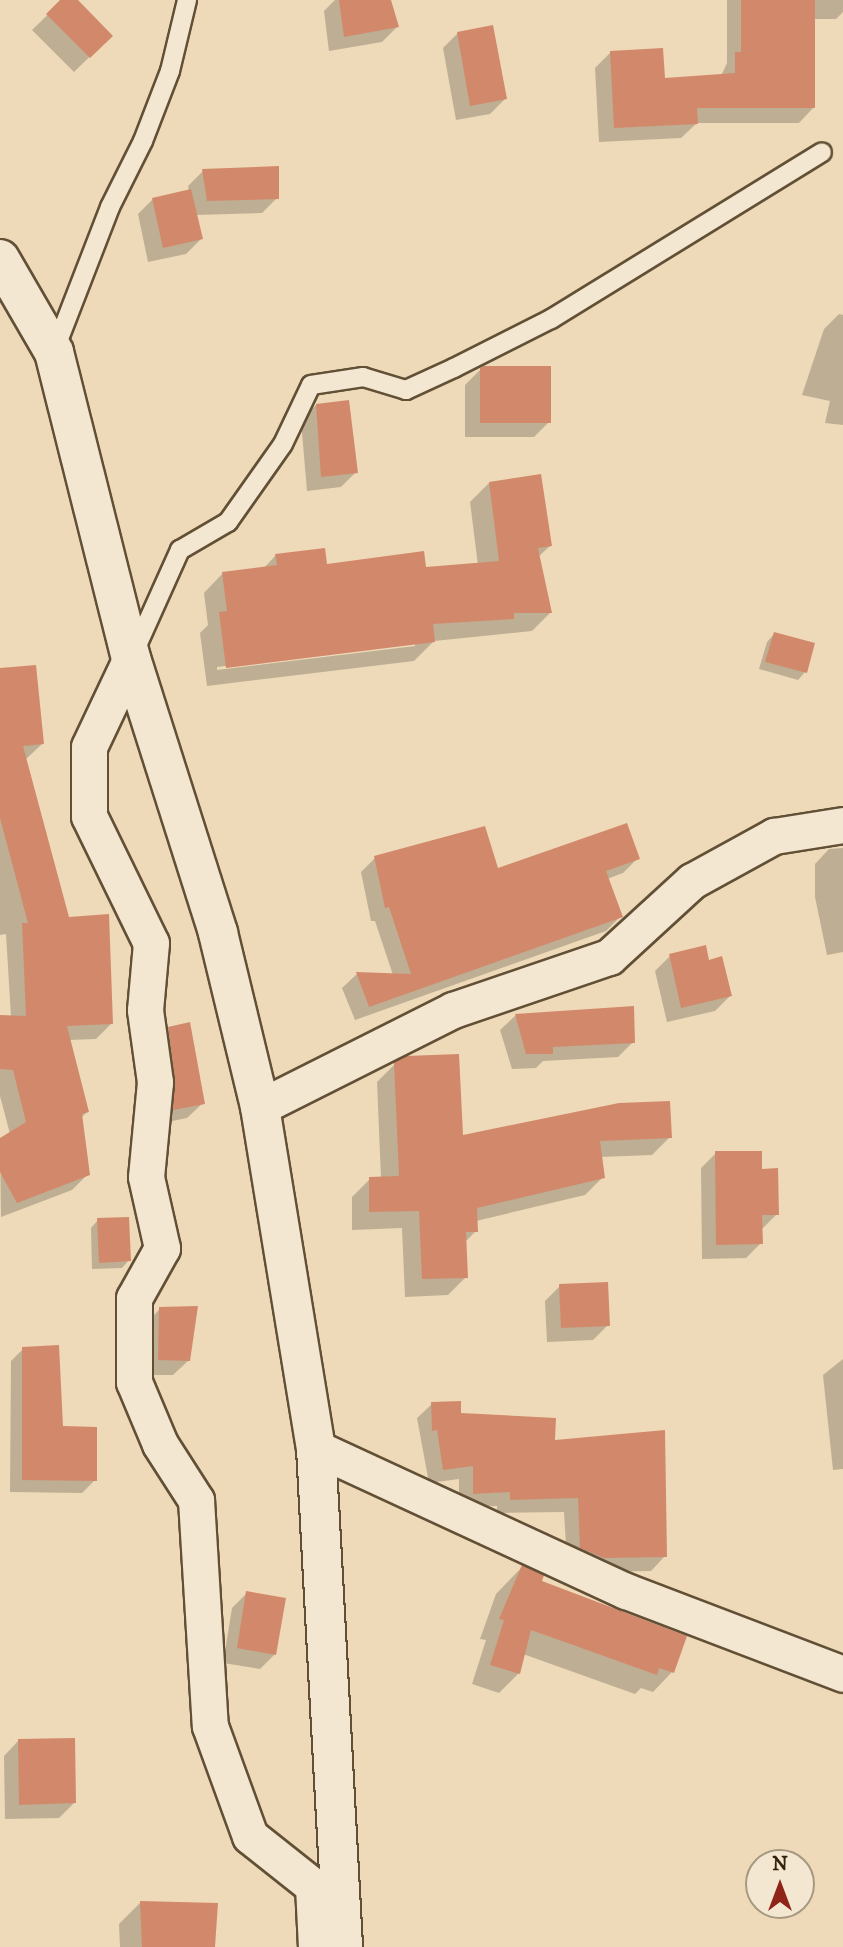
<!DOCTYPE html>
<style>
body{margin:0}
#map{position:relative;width:843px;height:1947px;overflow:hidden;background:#eedab8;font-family:"IM FELL DW Pica",serif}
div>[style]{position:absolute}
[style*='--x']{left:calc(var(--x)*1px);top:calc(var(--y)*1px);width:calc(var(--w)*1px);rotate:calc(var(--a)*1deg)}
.shadow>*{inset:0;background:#0003}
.building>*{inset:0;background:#d2896b}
.roads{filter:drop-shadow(2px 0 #625036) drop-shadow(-2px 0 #625036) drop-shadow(0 2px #625036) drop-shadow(0 -2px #625036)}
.lane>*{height:18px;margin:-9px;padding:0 9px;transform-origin:9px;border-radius:9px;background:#f4e7d1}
.street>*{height:35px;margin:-17.5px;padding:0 17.5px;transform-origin:17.5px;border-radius:17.5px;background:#f4e7d1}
.secondary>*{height:38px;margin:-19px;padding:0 19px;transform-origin:19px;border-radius:19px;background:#f4e7d1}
span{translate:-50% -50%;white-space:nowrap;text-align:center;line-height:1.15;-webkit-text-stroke:7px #f4e7d1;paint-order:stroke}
.north{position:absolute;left:745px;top:1849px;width:70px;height:70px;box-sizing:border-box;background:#f4e7d1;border:2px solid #a79881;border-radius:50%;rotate:0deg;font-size:19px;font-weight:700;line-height:28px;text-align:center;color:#34220a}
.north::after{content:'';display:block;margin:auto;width:24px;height:32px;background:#8f2418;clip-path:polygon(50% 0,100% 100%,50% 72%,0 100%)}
</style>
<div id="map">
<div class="shadow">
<div style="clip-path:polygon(63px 0,76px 0,111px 36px,74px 72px,32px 30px)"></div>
<div style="clip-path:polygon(335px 0,389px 0,397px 27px,382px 42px,329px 51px,324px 11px)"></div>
<div style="clip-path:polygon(727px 0,843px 0,843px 12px,836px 19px,814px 19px,814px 107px,799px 123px,697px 123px,681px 138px,599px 142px,595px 68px,610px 53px,663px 80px,721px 76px,727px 63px)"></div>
<div style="clip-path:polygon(458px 33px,505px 99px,490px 114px,456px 120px,443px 48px)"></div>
<div style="clip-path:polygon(203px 171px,277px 198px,262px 213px,195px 215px,201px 239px,186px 254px,148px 262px,138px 214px,153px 199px,189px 192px,188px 186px)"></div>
<div style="clip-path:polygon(839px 314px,843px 315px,843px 425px,825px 423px,830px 401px,802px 395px,824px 329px)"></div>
<div style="clip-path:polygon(481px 369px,549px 422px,534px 437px,465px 437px,465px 385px)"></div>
<div style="clip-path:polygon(316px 405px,356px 472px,341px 487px,307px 491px,301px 421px)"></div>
<div style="clip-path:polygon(evenodd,489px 483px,550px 546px,538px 557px,551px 612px,532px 631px,434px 641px,414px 661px,207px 686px,200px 633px,208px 625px,204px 593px,223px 573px,263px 569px,276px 555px,325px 566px,424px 569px,478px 565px,470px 502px,489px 483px,415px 643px,415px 646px,217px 670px,217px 667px,415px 643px)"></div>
<div style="clip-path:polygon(774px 634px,805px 672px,798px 680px,759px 669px,767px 642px)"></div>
<div style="clip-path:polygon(0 670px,42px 744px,26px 759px,68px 919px,112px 1023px,96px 1039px,69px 1040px,87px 1112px,81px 1118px,88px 1174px,72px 1190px,1px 1217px,0 1140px,10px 1134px,0 1096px,0 1017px,11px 1017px,6px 934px,0 935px)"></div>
<div style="clip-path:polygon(843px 848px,843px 952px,827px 955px,815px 897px,815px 864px,829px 849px)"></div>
<div style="clip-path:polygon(375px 858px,497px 870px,638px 858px,623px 873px,607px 879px,620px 917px,606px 931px,355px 1020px,342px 988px,357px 974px,393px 975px,375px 921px,371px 921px,361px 872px)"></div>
<div style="clip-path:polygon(670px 956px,708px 962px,730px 996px,715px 1011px,667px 1022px,655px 971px)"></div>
<div style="clip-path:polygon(632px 1008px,633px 1042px,618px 1057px,543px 1061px,536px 1068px,512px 1069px,500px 1030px,515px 1016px)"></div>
<div style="clip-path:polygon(168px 1028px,203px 1103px,187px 1118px,158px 1124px,153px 1043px)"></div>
<div style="clip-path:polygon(395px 1064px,461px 1138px,670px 1137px,652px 1155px,600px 1157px,603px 1177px,585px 1195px,476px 1221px,476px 1231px,465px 1242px,466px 1277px,448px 1295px,405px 1297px,402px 1228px,352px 1230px,352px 1197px,370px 1179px,381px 1178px,377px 1082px)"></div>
<div style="clip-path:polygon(716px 1153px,760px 1170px,777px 1214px,762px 1229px,761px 1243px,746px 1258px,702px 1259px,701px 1168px)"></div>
<div style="clip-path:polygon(98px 1220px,129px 1260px,122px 1268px,92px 1269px,91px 1228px)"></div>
<div style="clip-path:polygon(560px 1286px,608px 1325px,593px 1340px,547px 1342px,545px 1301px)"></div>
<div style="clip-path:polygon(160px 1309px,189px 1360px,173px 1375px,144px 1375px,145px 1324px)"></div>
<div style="clip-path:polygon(24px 1348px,61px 1428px,95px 1480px,82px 1493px,10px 1492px,11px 1361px)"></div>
<div style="clip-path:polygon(843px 1359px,843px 1469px,833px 1470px,823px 1375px)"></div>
<div style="clip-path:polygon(432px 1404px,553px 1442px,665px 1556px,651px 1571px,588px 1572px,567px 1562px,564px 1512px,497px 1513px,497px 1506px,459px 1507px,459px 1479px,429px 1483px,417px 1418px)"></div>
<div style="clip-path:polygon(522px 1567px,540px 1583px,672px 1672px,653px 1692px,641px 1688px,635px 1694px,523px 1654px,519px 1673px,499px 1693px,472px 1684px,486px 1640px,480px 1639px,496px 1594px)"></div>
<div style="clip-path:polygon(247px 1593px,275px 1654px,260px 1669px,223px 1663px,232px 1608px)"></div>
<div style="clip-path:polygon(19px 1740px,74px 1803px,59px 1818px,5px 1819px,4px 1756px)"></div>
<div style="clip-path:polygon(141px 1902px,213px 1947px,120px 1947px,119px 1924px)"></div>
</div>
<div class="building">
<div style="clip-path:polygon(60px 0,78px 0,113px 36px,90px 58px,46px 14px)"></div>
<div style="clip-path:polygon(339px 0,391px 0,399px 27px,344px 37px)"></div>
<div style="clip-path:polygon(741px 0,815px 0,815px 108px,697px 108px,698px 124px,614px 128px,610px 51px,663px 48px,665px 78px,735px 73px,735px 52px,741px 52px)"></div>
<div style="clip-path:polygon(493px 25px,507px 99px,470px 106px,457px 32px)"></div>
<div style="clip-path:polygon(279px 166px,279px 199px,207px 201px,202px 169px)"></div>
<div style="clip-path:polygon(191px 189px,203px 239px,163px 248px,152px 198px)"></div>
<div style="clip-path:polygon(484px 366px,551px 366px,551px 423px,480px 423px,480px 368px)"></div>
<div style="clip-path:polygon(349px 400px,358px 473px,321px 477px,316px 404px)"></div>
<div style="clip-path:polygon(541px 474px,552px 546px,538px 548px,552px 613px,514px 613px,514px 619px,433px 624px,435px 642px,226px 668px,219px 612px,227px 611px,222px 572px,277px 565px,275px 554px,325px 548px,327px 564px,424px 551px,426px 567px,499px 561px,489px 482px)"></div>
<div style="clip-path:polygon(774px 632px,815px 643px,807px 673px,765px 662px)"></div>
<div style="clip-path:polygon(36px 665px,44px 744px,23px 746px,69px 917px,109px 914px,113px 1024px,67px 1026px,89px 1112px,82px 1114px,90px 1175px,17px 1203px,0 1172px,0 1138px,26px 1122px,13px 1070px,0 1069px,0 1015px,26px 1016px,22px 923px,28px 923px,0 818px,0 668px)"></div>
<div style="clip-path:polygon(627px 823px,640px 859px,606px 871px,623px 917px,369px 1007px,356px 972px,411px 974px,389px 907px,385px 908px,374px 856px,485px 826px,498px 868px)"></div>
<div style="clip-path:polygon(706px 945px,709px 960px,722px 956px,732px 996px,681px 1008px,669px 954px)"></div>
<div style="clip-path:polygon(634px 1006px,635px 1043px,553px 1047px,553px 1054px,526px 1054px,515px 1014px)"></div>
<div style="clip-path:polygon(190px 1022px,205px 1104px,173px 1110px,175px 1080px,168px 1027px)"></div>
<div style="clip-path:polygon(459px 1054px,463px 1135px,619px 1103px,670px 1101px,672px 1138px,600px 1141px,605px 1178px,477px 1208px,478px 1232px,466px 1232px,468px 1278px,422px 1279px,419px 1211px,369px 1212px,369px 1177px,399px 1176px,394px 1062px,406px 1056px)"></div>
<div style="clip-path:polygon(715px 1151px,762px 1151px,762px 1169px,778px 1168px,779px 1215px,762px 1215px,763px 1244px,716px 1245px)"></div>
<div style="clip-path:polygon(129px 1217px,131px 1261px,99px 1263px,97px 1218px)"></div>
<div style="clip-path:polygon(608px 1282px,610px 1326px,561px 1328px,559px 1284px)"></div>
<div style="clip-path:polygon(198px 1306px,190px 1361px,158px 1360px,159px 1307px)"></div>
<div style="clip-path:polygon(59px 1345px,63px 1426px,97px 1427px,97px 1481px,22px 1480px,22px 1347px)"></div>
<div style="clip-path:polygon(461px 1401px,461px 1413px,556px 1418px,555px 1440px,665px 1430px,667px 1557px,604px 1558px,580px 1548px,578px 1498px,510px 1500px,510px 1492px,473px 1494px,473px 1466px,443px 1470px,437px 1430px,432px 1431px,431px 1402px)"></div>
<div style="clip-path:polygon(522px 1565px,544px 1575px,542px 1581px,687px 1636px,674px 1673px,659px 1668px,657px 1675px,531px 1630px,520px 1674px,490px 1665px,504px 1620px,499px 1619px)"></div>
<div style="clip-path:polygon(246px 1591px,286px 1598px,276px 1655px,237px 1648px)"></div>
<div style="clip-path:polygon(75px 1738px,76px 1803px,19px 1805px,18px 1739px)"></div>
<div style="clip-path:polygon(140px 1901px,218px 1903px,215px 1947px,142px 1947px)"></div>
</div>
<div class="roads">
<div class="lane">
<div style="--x:55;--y:349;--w:152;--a:-68.8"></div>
<div style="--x:110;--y:207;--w:74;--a:-63.4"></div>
<div style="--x:143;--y:141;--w:75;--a:-68.9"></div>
<div style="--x:170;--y:71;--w:73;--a:-76.5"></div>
<div style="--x:135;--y:650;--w:110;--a:-65.8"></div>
<div style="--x:180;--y:550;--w:56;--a:-30.3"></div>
<div style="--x:228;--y:522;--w:95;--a:-54.8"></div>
<div style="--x:283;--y:444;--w:65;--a:-64.6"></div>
<div style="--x:311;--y:385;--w:53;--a:-8.7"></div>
<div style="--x:363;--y:377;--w:45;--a:16.8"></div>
<div style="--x:406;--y:390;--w:53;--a:-24.6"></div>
<div style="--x:454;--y:368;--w:109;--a:-26.8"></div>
<div style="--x:551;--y:319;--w:318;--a:-31.6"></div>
</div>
<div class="street">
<div style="--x:131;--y:658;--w:98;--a:115.3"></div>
<div style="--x:89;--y:747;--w:69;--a:90"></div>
<div style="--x:89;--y:816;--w:141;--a:64"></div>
<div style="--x:151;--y:943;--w:67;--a:95.1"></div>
<div style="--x:145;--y:1010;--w:73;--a:82.1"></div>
<div style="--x:155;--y:1082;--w:95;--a:95.4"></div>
<div style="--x:146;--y:1177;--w:73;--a:77.3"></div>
<div style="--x:162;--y:1248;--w:57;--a:119.2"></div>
<div style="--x:134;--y:1298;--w:84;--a:90"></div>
<div style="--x:134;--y:1382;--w:67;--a:67.2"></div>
<div style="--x:160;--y:1444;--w:67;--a:57.3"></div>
<div style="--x:196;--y:1500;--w:226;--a:86.5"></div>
<div style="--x:210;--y:1726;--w:117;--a:70"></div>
<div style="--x:250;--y:1836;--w:80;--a:38.4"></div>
<div style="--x:313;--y:1886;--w:61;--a:87.2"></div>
<div style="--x:260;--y:1107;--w:216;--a:-26.7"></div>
<div style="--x:453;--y:1010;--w:165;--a:-18.8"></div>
<div style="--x:609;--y:957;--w:113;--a:-42.5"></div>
<div style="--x:692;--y:881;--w:94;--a:-28.8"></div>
<div style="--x:774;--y:836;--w:70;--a:-9.1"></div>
<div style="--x:316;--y:1448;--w:341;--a:24.8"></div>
<div style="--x:626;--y:1591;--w:232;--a:20.9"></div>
</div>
<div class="secondary">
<div style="--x:0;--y:259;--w:108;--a:59.9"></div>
<div style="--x:54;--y:352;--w:316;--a:75.9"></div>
<div style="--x:131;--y:658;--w:288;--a:72.4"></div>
<div style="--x:218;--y:933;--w:179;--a:76.4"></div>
<div style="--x:260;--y:1107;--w:346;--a:80.7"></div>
<div style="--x:316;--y:1448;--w:500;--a:86.9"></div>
</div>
</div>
<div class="north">N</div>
</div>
